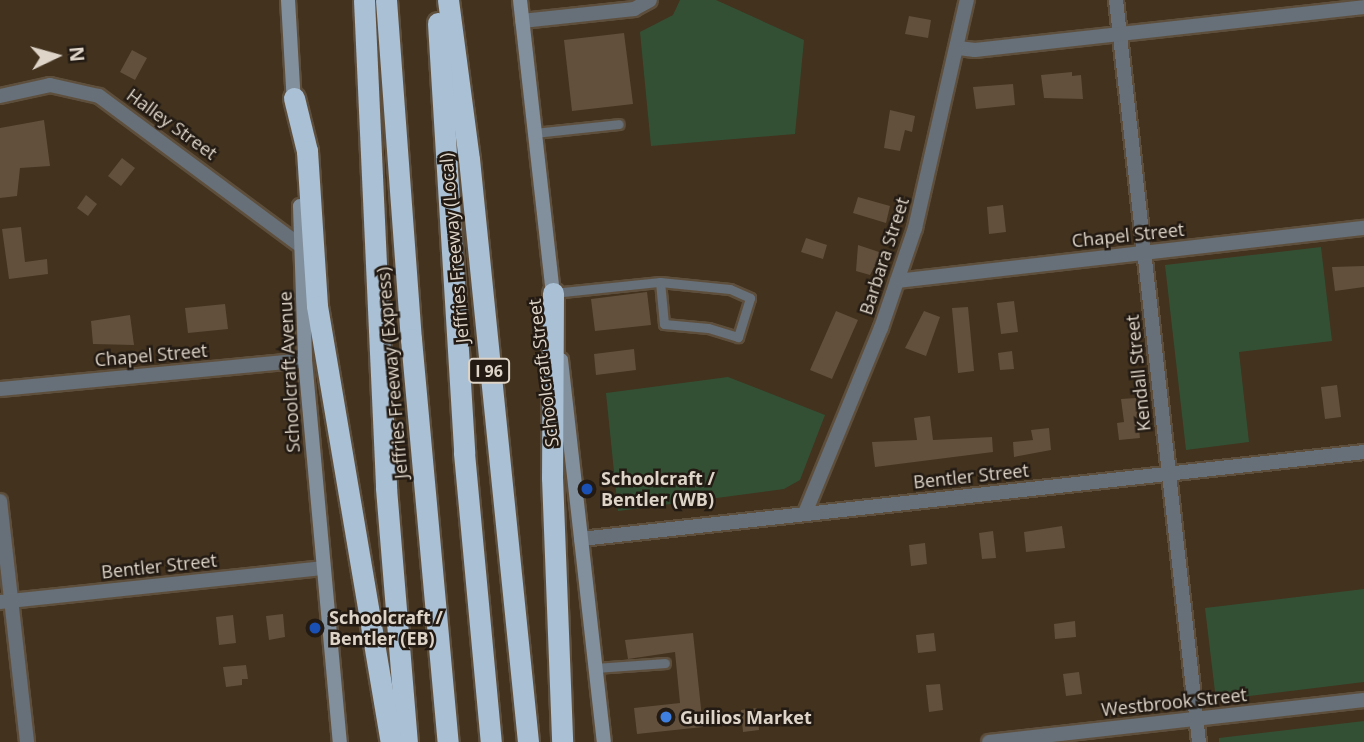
<!DOCTYPE html>
<style>
body{margin:0}
#map{position:relative;width:1364px;height:742px;overflow:hidden;background:#42321e;font-family:"Open Sans",sans-serif}
div>[style]{position:absolute}
[style*='--x']{left:calc(var(--x)*1px);top:calc(var(--y)*1px);width:calc(var(--w)*1px);rotate:calc(var(--a)*1deg)}
.green>*{inset:0;background:#345034}
.building>*{inset:0;background:#62503c}
.roads{filter:drop-shadow(2px 0 #5e4f3d) drop-shadow(-2px 0 #5e4f3d) drop-shadow(0 2px #5e4f3d) drop-shadow(0 -2px #5e4f3d)}
.lane>*{height:9px;margin:-4.5px;padding:0 4.5px;transform-origin:4.5px;border-radius:4.5px;background:#677078}
.street>*{height:14px;margin:-7px;padding:0 7px;transform-origin:7px;border-radius:7px;background:#677078}
.secondary>*{height:14px;margin:-7px;padding:0 7px;transform-origin:7px;border-radius:7px;background:#82909e}
.highway>*{height:21px;margin:-10.5px;padding:0 10.5px;transform-origin:10.5px;border-radius:10.5px;background:#a9c0d5}
.dots>*{width:19px;height:19px;translate:-50% -50%;box-sizing:border-box;border:4px solid #231b13;border-radius:50%}
span{translate:-50% -50%;white-space:nowrap;text-align:center;line-height:1.15;-webkit-text-stroke:5px #231b13;paint-order:stroke}
.shield-label span{padding:2px 5px;background:#231b13;border:2px solid;border-radius:5px;-webkit-text-stroke-width:0}
.shield-label{font-size:16px;color:#ded4c8;font-weight:700}
.street-label{font-size:18px;color:#ded4c8}
.poi-label{font-size:18px;color:#ded4c8;font-weight:700}
.left{translate:0 -50%;text-align:left}
.north{position:absolute;left:21px;top:21px;width:70px;height:70px;-webkit-text-stroke:5px #231b13;paint-order:stroke;rotate:85deg;font-size:19px;font-weight:700;line-height:28px;text-align:center;color:#ded4c8}
.north::after{content:'';display:block;margin:auto;width:24px;height:32px;background:#ded4c8;clip-path:polygon(50% 0,100% 100%,50% 72%,0 100%)}
</style>
<div id="map">
<div class="green">
<div style="clip-path:polygon(680px 0,716px 0,804px 40px,795px 134px,651px 146px,640px 32px,673px 15px)"></div>
<div style="clip-path:polygon(1321px 247px,1332px 341px,1239px 352px,1249px 442px,1186px 450px,1165px 265px)"></div>
<div style="clip-path:polygon(728px 377px,825px 415px,800px 480px,784px 489px,618px 511px,606px 393px)"></div>
<div style="clip-path:polygon(1364px 589px,1364px 682px,1216px 700px,1205px 608px)"></div>
<div style="clip-path:polygon(1364px 721px,1364px 742px,1219px 742px,1219px 738px)"></div>
</div>
<div class="building">
<div style="clip-path:polygon(909px 16px,931px 20px,928px 38px,905px 34px)"></div>
<div style="clip-path:polygon(624px 33px,633px 104px,572px 111px,564px 40px)"></div>
<div style="clip-path:polygon(132px 50px,147px 58px,135px 80px,120px 72px)"></div>
<div style="clip-path:polygon(1072px 72px,1072px 76px,1081px 75px,1083px 99px,1044px 98px,1041px 75px)"></div>
<div style="clip-path:polygon(1013px 84px,1015px 105px,976px 109px,973px 87px)"></div>
<div style="clip-path:polygon(890px 110px,915px 116px,912px 132px,905px 130px,900px 151px,884px 148px)"></div>
<div style="clip-path:polygon(44px 120px,50px 166px,20px 168px,17px 196px,0 198px,0 128px)"></div>
<div style="clip-path:polygon(122px 158px,135px 168px,121px 186px,108px 176px)"></div>
<div style="clip-path:polygon(86px 195px,97px 204px,88px 216px,77px 208px)"></div>
<div style="clip-path:polygon(858px 197px,890px 206px,886px 223px,853px 213px)"></div>
<div style="clip-path:polygon(1003px 205px,1006px 232px,989px 234px,987px 207px)"></div>
<div style="clip-path:polygon(21px 227px,25px 262px,47px 259px,48px 274px,9px 279px,2px 229px)"></div>
<div style="clip-path:polygon(806px 238px,827px 245px,823px 259px,801px 252px)"></div>
<div style="clip-path:polygon(858px 245px,882px 253px,870px 275px,856px 271px)"></div>
<div style="clip-path:polygon(1364px 266px,1364px 287px,1335px 291px,1332px 267px)"></div>
<div style="clip-path:polygon(647px 292px,651px 325px,595px 331px,591px 299px)"></div>
<div style="clip-path:polygon(1014px 301px,1018px 332px,1001px 334px,997px 303px)"></div>
<div style="clip-path:polygon(225px 304px,228px 329px,188px 333px,185px 308px)"></div>
<div style="clip-path:polygon(968px 307px,974px 371px,958px 373px,952px 308px)"></div>
<div style="clip-path:polygon(836px 311px,858px 320px,832px 379px,810px 370px)"></div>
<div style="clip-path:polygon(924px 311px,940px 317px,926px 356px,905px 348px)"></div>
<div style="clip-path:polygon(130px 315px,134px 345px,93px 344px,91px 321px)"></div>
<div style="clip-path:polygon(634px 349px,636px 370px,596px 375px,594px 354px)"></div>
<div style="clip-path:polygon(1012px 351px,1014px 369px,1000px 370px,998px 353px)"></div>
<div style="clip-path:polygon(1337px 385px,1341px 417px,1325px 419px,1321px 387px)"></div>
<div style="clip-path:polygon(1136px 398px,1140px 438px,1119px 440px,1117px 423px,1124px 422px,1121px 399px)"></div>
<div style="clip-path:polygon(930px 416px,933px 440px,992px 437px,993px 452px,875px 467px,872px 442px,917px 440px,914px 418px)"></div>
<div style="clip-path:polygon(1049px 428px,1051px 450px,1014px 457px,1013px 442px,1033px 440px,1031px 430px)"></div>
<div style="clip-path:polygon(1062px 526px,1065px 548px,1026px 552px,1024px 532px)"></div>
<div style="clip-path:polygon(993px 531px,996px 558px,982px 559px,979px 533px)"></div>
<div style="clip-path:polygon(925px 543px,927px 564px,911px 566px,909px 545px)"></div>
<div style="clip-path:polygon(283px 614px,285px 637px,269px 640px,266px 616px)"></div>
<div style="clip-path:polygon(233px 615px,236px 643px,219px 645px,216px 617px)"></div>
<div style="clip-path:polygon(1075px 621px,1076px 637px,1055px 639px,1054px 624px)"></div>
<div style="clip-path:polygon(693px 633px,703px 727px,637px 734px,634px 708px,680px 703px,675px 652px,628px 659px,625px 640px)"></div>
<div style="clip-path:polygon(934px 633px,936px 651px,918px 653px,916px 635px)"></div>
<div style="clip-path:polygon(246px 665px,248px 679px,242px 679px,242px 685px,226px 687px,223px 667px)"></div>
<div style="clip-path:polygon(1079px 672px,1082px 694px,1066px 696px,1063px 674px)"></div>
<div style="clip-path:polygon(940px 684px,943px 710px,929px 712px,926px 685px)"></div>
<div style="clip-path:polygon(757px 708px,759px 730px,743px 732px,741px 710px)"></div>
</div>
<div class="roads">
<div class="lane">
<div style="--x:534;--y:133;--w:85;--a:-6"></div>
<div style="--x:553;--y:293;--w:108;--a:-5.9"></div>
<div style="--x:660;--y:282;--w:70;--a:5.7"></div>
<div style="--x:730;--y:289;--w:22;--a:24"></div>
<div style="--x:750;--y:298;--w:41;--a:107.1"></div>
<div style="--x:738;--y:337;--w:31;--a:-163"></div>
<div style="--x:708;--y:328;--w:44;--a:-174.8"></div>
<div style="--x:664;--y:324;--w:42;--a:-95.4"></div>
<div style="--x:596;--y:668;--w:69;--a:-4.1"></div>
</div>
<div class="street">
<div style="--x:1116;--y:0;--w:747;--a:83.62"></div>
<div style="--x:522;--y:21;--w:113;--a:-6.1"></div>
<div style="--x:634;--y:9;--w:18;--a:-29"></div>
<div style="--x:958;--y:48;--w:17;--a:7"></div>
<div style="--x:975;--y:50;--w:391;--a:-6.3"></div>
<div style="--x:0;--y:96;--w:51;--a:-12.4"></div>
<div style="--x:50;--y:85;--w:50;--a:12.7"></div>
<div style="--x:99;--y:96;--w:253;--a:36.6"></div>
<div style="--x:897;--y:281;--w:470;--a:-6.5"></div>
<div style="--x:0;--y:389;--w:306;--a:-5.4"></div>
<div style="--x:0;--y:501;--w:243;--a:83.6"></div>
<div style="--x:805;--y:513;--w:200;--a:-67.7"></div>
<div style="--x:881;--y:328;--w:106;--a:-71.2"></div>
<div style="--x:915;--y:228;--w:234;--a:-77.2"></div>
<div style="--x:581;--y:539;--w:788;--a:-6.34"></div>
<div style="--x:0;--y:602;--w:324;--a:-6"></div>
<div style="--x:989;--y:742;--w:377;--a:-6.4"></div>
</div>
<div class="secondary">
<div style="--x:288;--y:0;--w:105;--a:86.7"></div>
<div style="--x:520;--y:0;--w:303;--a:83.6"></div>
<div style="--x:300;--y:206;--w:154;--a:88.1"></div>
<div style="--x:305;--y:360;--w:384;--a:84.8"></div>
<div style="--x:561;--y:360;--w:384;--a:83.6"></div>
</div>
<div class="highway">
<div style="--x:364;--y:0;--w:488;--a:87.4"></div>
<div style="--x:386;--y:488;--w:255;--a:85.3"></div>
<div style="--x:386;--y:0;--w:340;--a:85.8"></div>
<div style="--x:411;--y:339;--w:405;--a:84.8"></div>
<div style="--x:448;--y:0;--w:160;--a:82.5"></div>
<div style="--x:469;--y:159;--w:586;--a:84.22"></div>
<div style="--x:438;--y:23;--w:431;--a:86.5"></div>
<div style="--x:464;--y:453;--w:290;--a:84.7"></div>
<div style="--x:294;--y:98;--w:55;--a:76.2"></div>
<div style="--x:307;--y:151;--w:155;--a:86.3"></div>
<div style="--x:317;--y:306;--w:442;--a:80.4"></div>
<div style="--x:553;--y:293;--w:184;--a:90.3"></div>
<div style="--x:552;--y:477;--w:265;--a:87.8"></div>
</div>
</div>
<div class="dots">
<div style="left:587px;top:489px;background:#1a4fb4"></div>
<div style="left:315px;top:628px;background:#1a4fb4"></div>
<div style="left:666px;top:717px;background:#3f7fe0"></div>
</div>
<div class="shield-label">
<span style="left:489px;top:371px">I 96</span>
</div>
<div class="street-label">
<span style="left:172px;top:124px;rotate:36deg">Halley Street</span>
<span style="left:1128px;top:235px;rotate:-6deg">Chapel Street</span>
<span style="left:454px;top:248px;rotate:-95deg">Jeffries Freeway (Local)</span>
<span style="left:884px;top:256px;rotate:-72deg">Barbara Street</span>
<span style="left:151px;top:355px;rotate:-5deg">Chapel Street</span>
<span style="left:289px;top:372px;rotate:-93deg">Schoolcraft Avenue</span>
<span style="left:392px;top:373px;rotate:-95deg">Jeffries Freeway (Express)</span>
<span style="left:543px;top:373px;rotate:-97deg">Schoolcraft Street</span>
<span style="left:1138px;top:373px;rotate:-96deg">Kendall Street</span>
<span style="left:971px;top:476px;rotate:-6deg">Bentler Street</span>
<span style="left:159px;top:566px;rotate:-6deg">Bentler Street</span>
<span style="left:1174px;top:702px;rotate:-6deg">Westbrook Street</span>
</div>
<div class="poi-label">
<span class="left" style="left:601px;top:489px">Schoolcraft /<br>Bentler (WB)</span>
<span class="left" style="left:329px;top:628px">Schoolcraft /<br>Bentler (EB)</span>
<span class="left" style="left:680px;top:717px">Guilios Market</span>
</div>
<div class="north">N</div>
</div>
